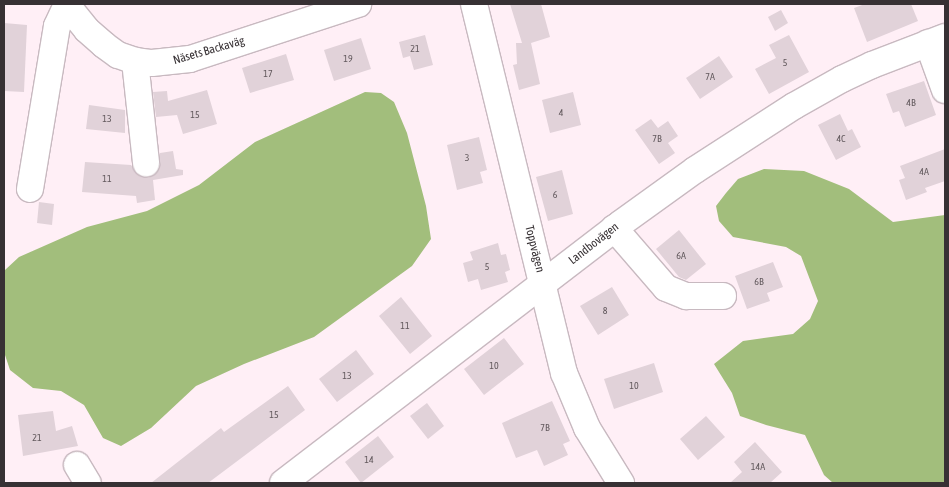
<!DOCTYPE html>
<meta charset="utf-8">
<style>
body{margin:0}
#map{position:relative;width:949px;height:487px;overflow:hidden;background:#ffeff6;font-family:"Asap Condensed",sans-serif}
div>[style]{position:absolute}
[style*='--x']{left:calc(var(--x)*1px);top:calc(var(--y)*1px);width:calc(var(--w)*1px);rotate:calc(var(--a)*1deg)}
.forest>*{inset:0;background:#a2be7c}
.building>*{inset:0;background:#e1d2d9}
.roads{filter:drop-shadow(1px 0 #c8b9c0) drop-shadow(-1px 0 #c8b9c0) drop-shadow(0 1px #c8b9c0) drop-shadow(0 -1px #c8b9c0)}
.minor>*{height:26px;margin:-13px;padding:0 13px;transform-origin:13px;border-radius:13px;background:#fff}
span{translate:-50% -50%;white-space:nowrap;text-align:center;line-height:1.15;-webkit-text-stroke:4.5px #fff;paint-order:stroke}
.number-label{font-size:10px;color:#62595d}
.number-label span{-webkit-text-stroke-width:0}
.street-label{font-size:12px;color:#373134}
.frame{position:absolute;inset:0;border:5px solid #373134;pointer-events:none}
</style>
<div id="map">
<div class="forest">
<div style="clip-path:polygon(365px 92px,381px 93px,394px 102px,407px 133px,426px 206px,431px 239px,412px 266px,314px 337px,244px 364px,196px 386px,151px 428px,121px 446px,103px 438px,84px 405px,61px 391px,33px 388px,10px 370px,4px 352px,4px 275px,5px 270px,19px 257px,87px 227px,147px 211px,199px 185px,255px 142px)"></div>
<div style="clip-path:polygon(764px 169px,804px 171px,849px 189px,893px 222px,945px 215px,945px 483px,833px 483px,824px 475px,805px 435px,766px 425px,740px 416px,732px 393px,714px 364px,743px 341px,793px 334px,810px 319px,818px 301px,801px 256px,786px 247px,733px 237px,719px 221px,716px 206px,726px 193px,738px 179px)"></div>
</div>
<div class="building">
<div style="clip-path:polygon(510px 4px,541px 4px,550px 37px,531px 43px,540px 84px,519px 90px,513px 65px,517px 64px,516px 43px,522px 43px)"></div>
<div style="clip-path:polygon(865px 4px,911px 4px,918px 21px,867px 42px,854px 8px)"></div>
<div style="clip-path:polygon(781px 10px,788px 23px,775px 31px,768px 17px)"></div>
<div style="clip-path:polygon(4px 23px,27px 25px,24px 92px,4px 91px)"></div>
<div style="clip-path:polygon(425px 35px,433px 65px,414px 70px,410px 56px,403px 58px,399px 42px)"></div>
<div style="clip-path:polygon(789px 35px,809px 72px,769px 94px,755px 69px,776px 58px,769px 45px)"></div>
<div style="clip-path:polygon(361px 38px,371px 69px,334px 81px,324px 50px)"></div>
<div style="clip-path:polygon(286px 54px,294px 80px,250px 93px,242px 68px)"></div>
<div style="clip-path:polygon(719px 56px,733px 77px,700px 99px,686px 78px)"></div>
<div style="clip-path:polygon(924px 81px,936px 115px,905px 127px,899px 111px,893px 113px,886px 94px)"></div>
<div style="clip-path:polygon(207px 90px,217px 124px,183px 134px,177px 115px,156px 117px,153px 92px,167px 91px,168px 101px)"></div>
<div style="clip-path:polygon(573px 92px,581px 125px,550px 133px,542px 100px)"></div>
<div style="clip-path:polygon(89px 105px,125px 110px,125px 133px,86px 129px)"></div>
<div style="clip-path:polygon(840px 114px,848px 131px,852px 129px,861px 147px,836px 160px,818px 125px)"></div>
<div style="clip-path:polygon(651px 119px,658px 128px,668px 121px,678px 136px,668px 143px,675px 153px,659px 164px,635px 130px)"></div>
<div style="clip-path:polygon(479px 137px,487px 170px,480px 172px,483px 183px,457px 190px,447px 145px)"></div>
<div style="clip-path:polygon(945px 149px,945px 181px,925px 188px,927px 192px,906px 200px,899px 180px,905px 178px,900px 166px)"></div>
<div style="clip-path:polygon(173px 151px,176px 169px,183px 170px,183px 175px,153px 180px,155px 200px,137px 203px,136px 196px,82px 192px,85px 162px,131px 165px,140px 176px,148px 178px,154px 175px,159px 169px,160px 153px)"></div>
<div style="clip-path:polygon(562px 170px,573px 214px,548px 221px,536px 177px)"></div>
<div style="clip-path:polygon(39px 202px,54px 204px,52px 225px,37px 223px)"></div>
<div style="clip-path:polygon(679px 230px,706px 264px,686px 280px,679px 277px,656px 249px)"></div>
<div style="clip-path:polygon(498px 243px,501px 255px,506px 254px,510px 270px,505px 272px,508px 282px,481px 290px,478px 279px,468px 282px,463px 263px,473px 260px,470px 252px)"></div>
<div style="clip-path:polygon(773px 262px,783px 287px,767px 293px,770px 301px,747px 309px,735px 276px)"></div>
<div style="clip-path:polygon(612px 287px,629px 315px,598px 335px,580px 306px)"></div>
<div style="clip-path:polygon(401px 297px,432px 336px,410px 354px,379px 316px)"></div>
<div style="clip-path:polygon(504px 338px,524px 364px,484px 395px,464px 369px)"></div>
<div style="clip-path:polygon(356px 350px,374px 374px,337px 402px,319px 379px)"></div>
<div style="clip-path:polygon(654px 363px,663px 392px,614px 409px,604px 379px)"></div>
<div style="clip-path:polygon(288px 386px,305px 410px,208px 483px,151px 483px,221px 428px,224px 432px)"></div>
<div style="clip-path:polygon(552px 401px,570px 441px,563px 444px,568px 455px,544px 466px,537px 450px,516px 458px,502px 423px)"></div>
<div style="clip-path:polygon(427px 403px,444px 426px,428px 439px,410px 416px)"></div>
<div style="clip-path:polygon(53px 411px,56px 431px,72px 426px,78px 446px,23px 456px,18px 415px)"></div>
<div style="clip-path:polygon(706px 416px,725px 437px,698px 460px,680px 439px)"></div>
<div style="clip-path:polygon(378px 436px,394px 457px,361px 483px,345px 462px)"></div>
<div style="clip-path:polygon(755px 442px,782px 472px,770px 483px,730px 483px,742px 472px,734px 462px)"></div>
</div>
<div class="roads">
<div class="minor">
<div style="--x:66;--y:4;--w:33;--a:51"></div>
<div style="--x:87;--y:30;--w:23;--a:41"></div>
<div style="--x:104;--y:45;--w:17;--a:36"></div>
<div style="--x:118;--y:55;--w:18;--a:19"></div>
<div style="--x:135;--y:61;--w:17;--a:7"></div>
<div style="--x:152;--y:63;--w:38;--a:-6"></div>
<div style="--x:190;--y:59;--w:177;--a:-18.1"></div>
<div style="--x:474;--y:4;--w:380;--a:76.3"></div>
<div style="--x:564;--y:373;--w:60;--a:67.3"></div>
<div style="--x:587;--y:428;--w:65;--a:58.3"></div>
<div style="--x:928;--y:43;--w:50;--a:70.1"></div>
<div style="--x:135;--y:61;--w:103;--a:83.8"></div>
<div style="--x:30;--y:189;--w:165;--a:-80.6"></div>
<div style="--x:57;--y:26;--w:23;--a:-65"></div>
<div style="--x:614;--y:228;--w:79;--a:49.1"></div>
<div style="--x:666;--y:288;--w:22;--a:22"></div>
<div style="--x:686;--y:296;--w:37;--a:0"></div>
<div style="--x:77;--y:465;--w:21;--a:59"></div>
<div style="--x:283;--y:483;--w:425;--a:-37.5"></div>
<div style="--x:620;--y:224;--w:92;--a:-35.8"></div>
<div style="--x:695;--y:170;--w:118;--a:-32.9"></div>
<div style="--x:794;--y:106;--w:55;--a:-29.4"></div>
<div style="--x:842;--y:79;--w:33;--a:-25"></div>
<div style="--x:872;--y:65;--w:78;--a:-21"></div>
</div>
</div>
<div class="number-label">
<span style="left:415px;top:49px">21</span>
<span style="left:348px;top:59px">19</span>
<span style="left:785px;top:63px">5</span>
<span style="left:268px;top:74px">17</span>
<span style="left:710px;top:77px">7A</span>
<span style="left:911px;top:103px">4B</span>
<span style="left:561px;top:113px">4</span>
<span style="left:195px;top:115px">15</span>
<span style="left:107px;top:119px">13</span>
<span style="left:657px;top:139px">7B</span>
<span style="left:841px;top:139px">4C</span>
<span style="left:467px;top:158px">3</span>
<span style="left:924px;top:172px">4A</span>
<span style="left:107px;top:179px">11</span>
<span style="left:555px;top:195px">6</span>
<span style="left:681px;top:256px">6A</span>
<span style="left:487px;top:267px">5</span>
<span style="left:759px;top:282px">6B</span>
<span style="left:605px;top:311px">8</span>
<span style="left:405px;top:326px">11</span>
<span style="left:494px;top:366px">10</span>
<span style="left:347px;top:376px">13</span>
<span style="left:634px;top:386px">10</span>
<span style="left:274px;top:415px">15</span>
<span style="left:545px;top:428px">7B</span>
<span style="left:37px;top:438px">21</span>
<span style="left:369px;top:460px">14</span>
<span style="left:758px;top:467px">14A</span>
</div>
<div class="street-label">
<span style="left:209px;top:51px;rotate:-16deg">Näsets Backaväg</span>
<span style="left:594px;top:244px;rotate:-38deg">Landbovägen</span>
<span style="left:534px;top:249px;rotate:76deg">Toppvägen</span>
</div>
<div class="frame"></div>
</div>
